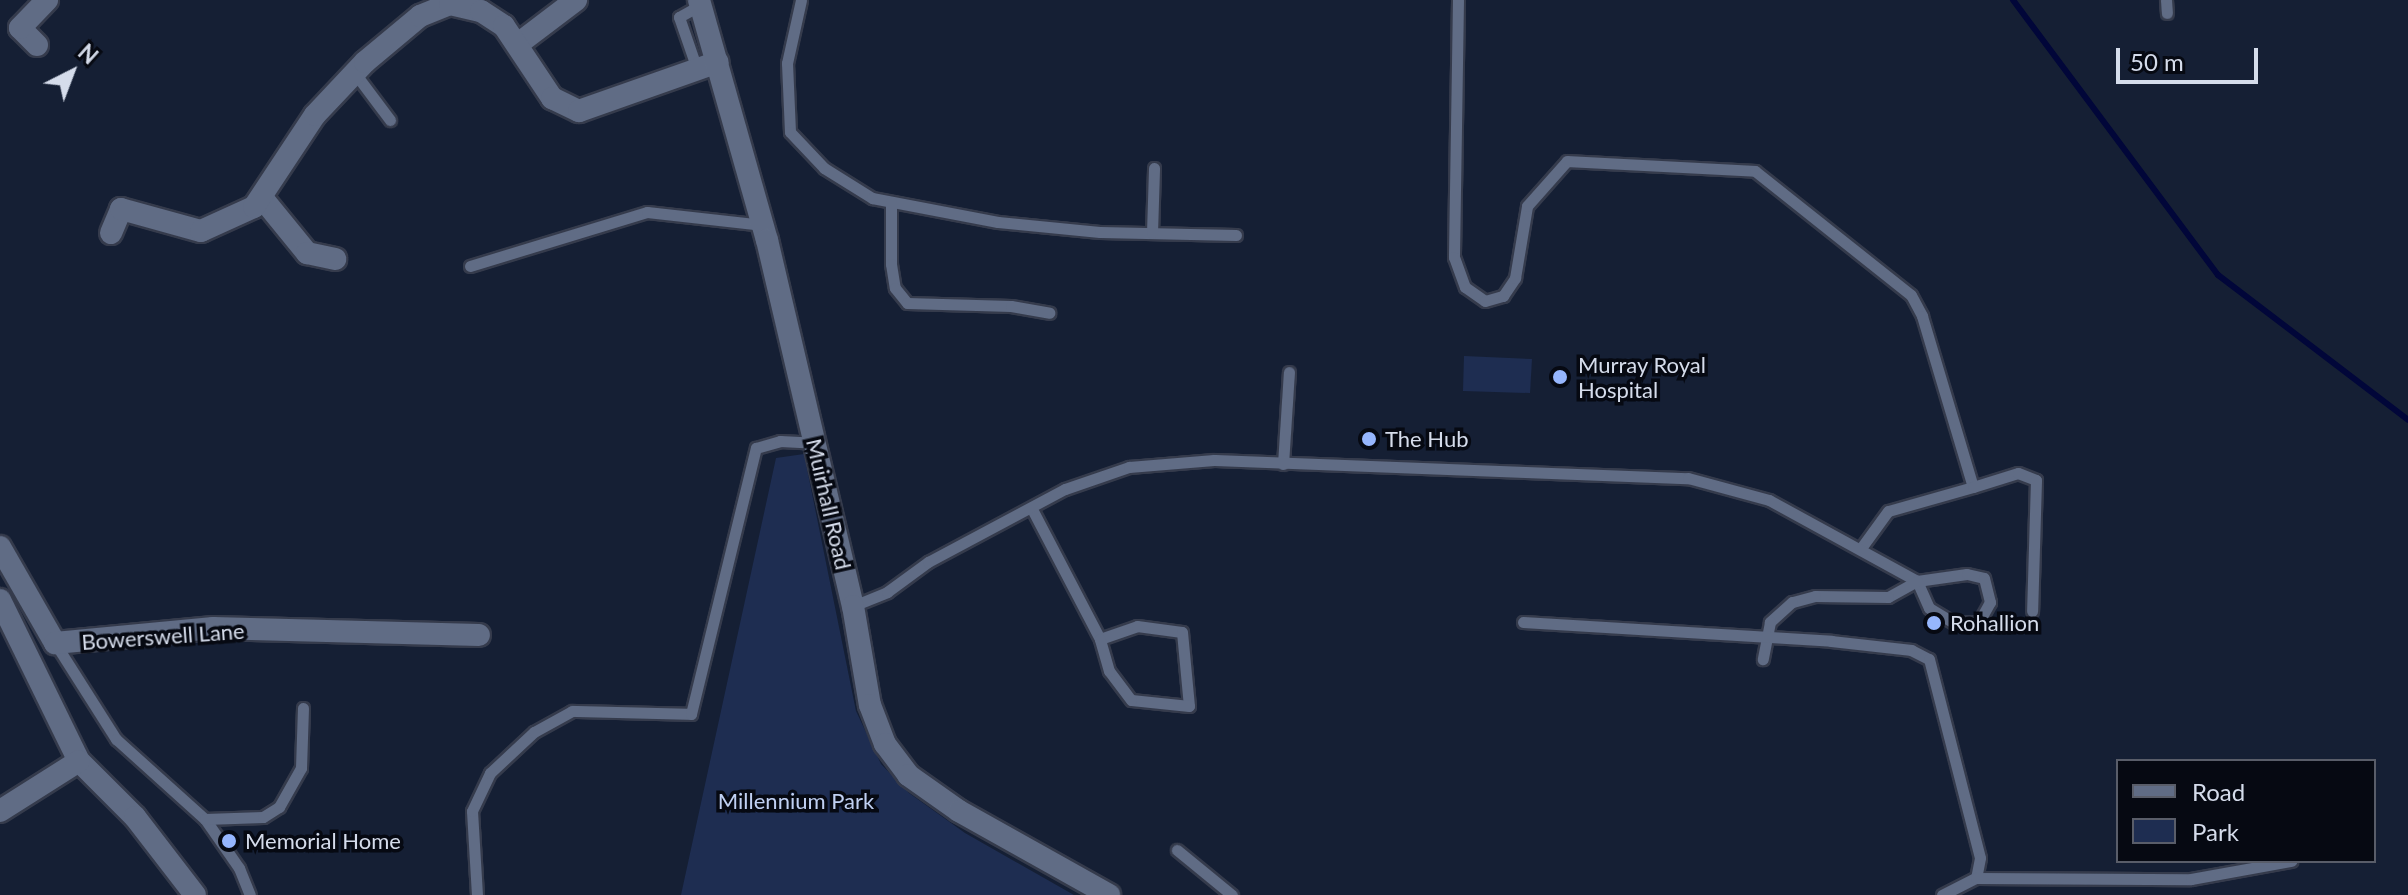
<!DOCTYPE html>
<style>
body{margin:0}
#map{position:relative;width:2408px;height:895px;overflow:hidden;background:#151f34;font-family:Lato,sans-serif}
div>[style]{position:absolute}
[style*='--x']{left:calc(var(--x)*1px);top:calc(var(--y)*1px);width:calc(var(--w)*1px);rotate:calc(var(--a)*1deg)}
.green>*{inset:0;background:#1e2d51}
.stream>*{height:6px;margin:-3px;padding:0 3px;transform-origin:3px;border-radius:3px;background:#010639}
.roads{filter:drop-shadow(2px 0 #353b4c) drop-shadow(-2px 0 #353b4c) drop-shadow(0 2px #353b4c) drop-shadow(0 -2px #353b4c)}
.service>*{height:11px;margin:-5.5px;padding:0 5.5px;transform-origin:5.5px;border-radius:5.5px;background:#606c85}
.minor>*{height:22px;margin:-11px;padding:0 11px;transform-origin:11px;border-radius:11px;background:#606c85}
.tertiary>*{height:22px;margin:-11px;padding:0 11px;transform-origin:11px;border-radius:11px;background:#606c85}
.dots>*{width:22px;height:22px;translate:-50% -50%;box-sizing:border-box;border:4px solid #060912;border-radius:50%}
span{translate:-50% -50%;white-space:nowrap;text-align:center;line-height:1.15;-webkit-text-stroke:7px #060912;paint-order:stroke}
.poi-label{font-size:22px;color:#d5dceb}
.left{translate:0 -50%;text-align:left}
.street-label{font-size:22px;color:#d5dceb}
.park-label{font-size:22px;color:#c0d0f2}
.legend{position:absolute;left:2116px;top:759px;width:260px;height:104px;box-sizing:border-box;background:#060912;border:2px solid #595d69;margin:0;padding:10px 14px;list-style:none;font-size:24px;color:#d5dceb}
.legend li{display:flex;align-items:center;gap:16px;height:40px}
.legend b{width:40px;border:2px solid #595d69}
.north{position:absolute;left:32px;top:32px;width:80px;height:80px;-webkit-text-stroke:6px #060912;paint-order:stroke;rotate:42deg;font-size:22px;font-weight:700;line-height:32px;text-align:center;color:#d5dceb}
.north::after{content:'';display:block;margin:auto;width:28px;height:36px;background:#d5dceb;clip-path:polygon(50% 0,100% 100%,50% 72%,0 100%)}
.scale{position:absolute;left:2116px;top:48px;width:142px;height:36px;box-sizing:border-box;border:4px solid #d5dceb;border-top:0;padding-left:10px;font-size:24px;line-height:28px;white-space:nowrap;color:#d5dceb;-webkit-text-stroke:6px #060912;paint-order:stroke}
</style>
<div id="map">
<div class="green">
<div style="clip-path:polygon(1464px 356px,1532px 359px,1530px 393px,1463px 391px)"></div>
<div style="clip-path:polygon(804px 454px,856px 711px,881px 764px,909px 793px,965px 833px,1074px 895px,681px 895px,776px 458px)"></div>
</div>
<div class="stream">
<div style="--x:2013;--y:0;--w:343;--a:53.3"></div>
<div style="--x:2218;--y:275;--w:239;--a:37.3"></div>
</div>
<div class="roads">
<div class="service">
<div style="--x:801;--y:0;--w:65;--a:102.5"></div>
<div style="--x:787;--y:63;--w:69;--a:87.5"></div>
<div style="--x:790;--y:132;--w:50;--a:46.6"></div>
<div style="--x:824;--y:168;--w:57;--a:32"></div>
<div style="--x:872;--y:198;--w:128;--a:10.8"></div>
<div style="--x:998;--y:222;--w:102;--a:5.6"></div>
<div style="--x:1100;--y:232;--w:136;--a:1.3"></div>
<div style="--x:1458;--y:0;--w:257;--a:90.9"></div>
<div style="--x:1454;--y:257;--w:32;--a:70"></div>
<div style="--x:1465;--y:287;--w:24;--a:35"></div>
<div style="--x:1485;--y:301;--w:19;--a:-16"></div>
<div style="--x:1503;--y:296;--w:22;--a:-56"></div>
<div style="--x:1515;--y:278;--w:73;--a:-80.5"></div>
<div style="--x:1527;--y:206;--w:60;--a:-48.4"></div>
<div style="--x:1567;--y:161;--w:188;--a:3"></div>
<div style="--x:1755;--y:171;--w:199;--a:38.5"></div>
<div style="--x:1911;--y:295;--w:24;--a:62"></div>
<div style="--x:1922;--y:316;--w:178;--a:73.4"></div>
<div style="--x:1973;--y:487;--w:88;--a:164.2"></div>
<div style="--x:1888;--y:511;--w:46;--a:126.1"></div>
<div style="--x:2166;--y:0;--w:13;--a:86"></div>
<div style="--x:697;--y:69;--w:55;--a:-109.1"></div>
<div style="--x:679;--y:17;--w:25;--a:-29"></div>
<div style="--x:354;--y:72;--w:60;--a:53.1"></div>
<div style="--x:891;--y:202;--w:62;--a:90"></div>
<div style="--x:891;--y:264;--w:24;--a:81"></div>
<div style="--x:895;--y:288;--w:19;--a:51"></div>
<div style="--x:907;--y:303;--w:104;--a:1.7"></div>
<div style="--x:1011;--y:306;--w:39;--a:10"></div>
<div style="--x:1152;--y:233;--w:65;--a:-88.2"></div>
<div style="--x:470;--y:266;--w:185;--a:-17"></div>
<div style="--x:647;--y:212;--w:117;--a:6.4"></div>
<div style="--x:1283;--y:464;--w:92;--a:-86.3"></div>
<div style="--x:1973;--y:487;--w:47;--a:-17.3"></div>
<div style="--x:2018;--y:473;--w:19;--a:21"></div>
<div style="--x:2036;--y:480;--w:131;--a:91.7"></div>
<div style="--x:1032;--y:509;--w:147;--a:62.4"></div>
<div style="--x:1100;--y:639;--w:39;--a:-19"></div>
<div style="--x:1137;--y:626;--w:45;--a:7.6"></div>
<div style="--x:1182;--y:632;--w:74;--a:84.6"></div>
<div style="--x:1189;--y:706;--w:58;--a:-174.1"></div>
<div style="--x:1131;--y:700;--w:36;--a:-127"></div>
<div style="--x:1109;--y:671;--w:33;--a:-106"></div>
<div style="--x:853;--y:606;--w:37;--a:-22"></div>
<div style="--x:887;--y:592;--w:51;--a:-36.2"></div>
<div style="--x:928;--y:562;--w:155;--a:-28.1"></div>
<div style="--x:1065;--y:489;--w:68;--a:-19"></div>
<div style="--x:1129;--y:467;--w:85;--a:-4.7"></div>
<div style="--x:1214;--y:460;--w:474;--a:2.2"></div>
<div style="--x:1688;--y:478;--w:84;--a:15.2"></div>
<div style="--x:1769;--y:500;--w:169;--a:28.7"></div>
<div style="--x:1917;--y:581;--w:50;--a:-8"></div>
<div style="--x:1967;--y:574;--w:17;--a:13"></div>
<div style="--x:1984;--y:578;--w:25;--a:76"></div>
<div style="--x:1990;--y:602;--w:23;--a:119"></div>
<div style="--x:1979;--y:622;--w:25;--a:178"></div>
<div style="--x:1954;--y:623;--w:29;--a:-149"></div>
<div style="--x:1929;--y:608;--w:30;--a:-114"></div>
<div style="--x:1917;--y:581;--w:33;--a:151"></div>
<div style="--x:1888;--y:597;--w:73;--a:-179.2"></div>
<div style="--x:1815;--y:596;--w:24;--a:165"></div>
<div style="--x:1792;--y:602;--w:30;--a:138"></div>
<div style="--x:1770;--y:622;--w:38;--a:101"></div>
<div style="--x:1523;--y:622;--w:309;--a:3.5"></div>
<div style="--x:1831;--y:641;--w:81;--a:6.4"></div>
<div style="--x:1911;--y:650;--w:20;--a:27"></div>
<div style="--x:1929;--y:659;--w:205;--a:75.6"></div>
<div style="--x:1980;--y:858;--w:20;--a:101"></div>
<div style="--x:55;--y:643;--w:114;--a:57.6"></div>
<div style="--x:116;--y:739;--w:120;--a:42"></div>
<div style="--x:205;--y:819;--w:60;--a:55.2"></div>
<div style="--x:239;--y:868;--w:29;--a:68"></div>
<div style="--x:205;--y:819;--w:58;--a:-2"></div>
<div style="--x:263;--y:817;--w:19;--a:-32"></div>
<div style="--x:279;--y:807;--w:45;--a:-60.6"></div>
<div style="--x:301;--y:768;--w:60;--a:-88.1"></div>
<div style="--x:1177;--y:850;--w:71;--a:39.3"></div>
<div style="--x:477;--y:895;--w:84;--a:-93.4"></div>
<div style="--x:472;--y:811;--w:42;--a:-64.7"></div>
<div style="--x:490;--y:773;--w:60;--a:-43"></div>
<div style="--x:534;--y:732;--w:43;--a:-28.9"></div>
<div style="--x:572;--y:711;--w:119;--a:1.4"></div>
<div style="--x:691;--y:714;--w:274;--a:-76.3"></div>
<div style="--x:756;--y:448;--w:25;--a:-16"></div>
<div style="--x:780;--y:441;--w:34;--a:3"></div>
<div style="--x:1942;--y:895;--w:38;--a:-27"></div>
<div style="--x:1976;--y:878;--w:215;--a:0.3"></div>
<div style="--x:2191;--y:879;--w:102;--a:-10.2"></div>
</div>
<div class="minor">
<div style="--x:518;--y:44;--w:73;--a:-37.2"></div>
<div style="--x:37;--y:45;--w:24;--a:-135"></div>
<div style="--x:20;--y:28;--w:39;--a:-46"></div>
<div style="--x:263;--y:199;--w:70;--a:50.8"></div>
<div style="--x:307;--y:253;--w:29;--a:12"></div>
<div style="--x:111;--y:233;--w:26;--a:-67"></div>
<div style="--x:121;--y:209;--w:83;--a:15.4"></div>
<div style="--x:201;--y:231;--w:58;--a:-24.4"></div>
<div style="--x:254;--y:207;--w:110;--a:-56.5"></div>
<div style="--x:315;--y:115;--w:73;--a:-46.7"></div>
<div style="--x:365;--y:62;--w:72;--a:-39.9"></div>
<div style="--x:420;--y:16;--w:32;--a:-22"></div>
<div style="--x:450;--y:4;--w:32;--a:13"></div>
<div style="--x:481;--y:11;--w:27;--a:33"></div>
<div style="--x:504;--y:26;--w:87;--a:56.3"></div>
<div style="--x:552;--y:98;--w:30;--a:26"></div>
<div style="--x:579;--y:111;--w:147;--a:-19.4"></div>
<div style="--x:0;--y:547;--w:111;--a:60.2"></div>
<div style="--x:55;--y:643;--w:159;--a:-5.4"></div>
<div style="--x:213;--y:628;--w:266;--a:1.5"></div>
<div style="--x:0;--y:600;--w:179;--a:63.9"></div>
<div style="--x:79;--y:761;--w:79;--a:45"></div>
<div style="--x:135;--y:817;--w:98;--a:52.4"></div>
<div style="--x:0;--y:811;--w:93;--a:-32.3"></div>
</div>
<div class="tertiary">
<div style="--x:699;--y:0;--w:249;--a:74.2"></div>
<div style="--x:767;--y:240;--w:376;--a:76.8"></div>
<div style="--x:853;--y:606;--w:100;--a:80.3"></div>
<div style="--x:870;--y:705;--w:42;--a:69"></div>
<div style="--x:885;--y:744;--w:39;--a:53"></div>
<div style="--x:908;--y:775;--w:62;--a:35.2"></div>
<div style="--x:959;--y:811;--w:172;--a:29.2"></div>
</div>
</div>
<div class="dots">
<div style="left:1560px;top:377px;background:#96b6fd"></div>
<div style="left:1369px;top:439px;background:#96b6fd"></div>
<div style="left:1934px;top:623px;background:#96b6fd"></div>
<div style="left:229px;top:841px;background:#96b6fd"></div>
</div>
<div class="poi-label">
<span class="left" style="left:1578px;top:377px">Murray Royal<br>Hospital</span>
<span class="left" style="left:1385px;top:439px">The Hub</span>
<span class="left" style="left:1950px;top:623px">Rohallion</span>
<span class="left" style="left:245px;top:841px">Memorial Home</span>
</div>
<div class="street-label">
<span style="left:829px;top:504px;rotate:77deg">Muirhall Road</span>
<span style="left:163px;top:636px;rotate:-4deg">Bowerswell Lane</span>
</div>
<div class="park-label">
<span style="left:796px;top:801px">Millennium Park</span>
</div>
<ul class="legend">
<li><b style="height:10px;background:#606c85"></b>Road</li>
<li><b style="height:22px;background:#1e2d51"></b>Park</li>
</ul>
<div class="north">N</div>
<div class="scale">50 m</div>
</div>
